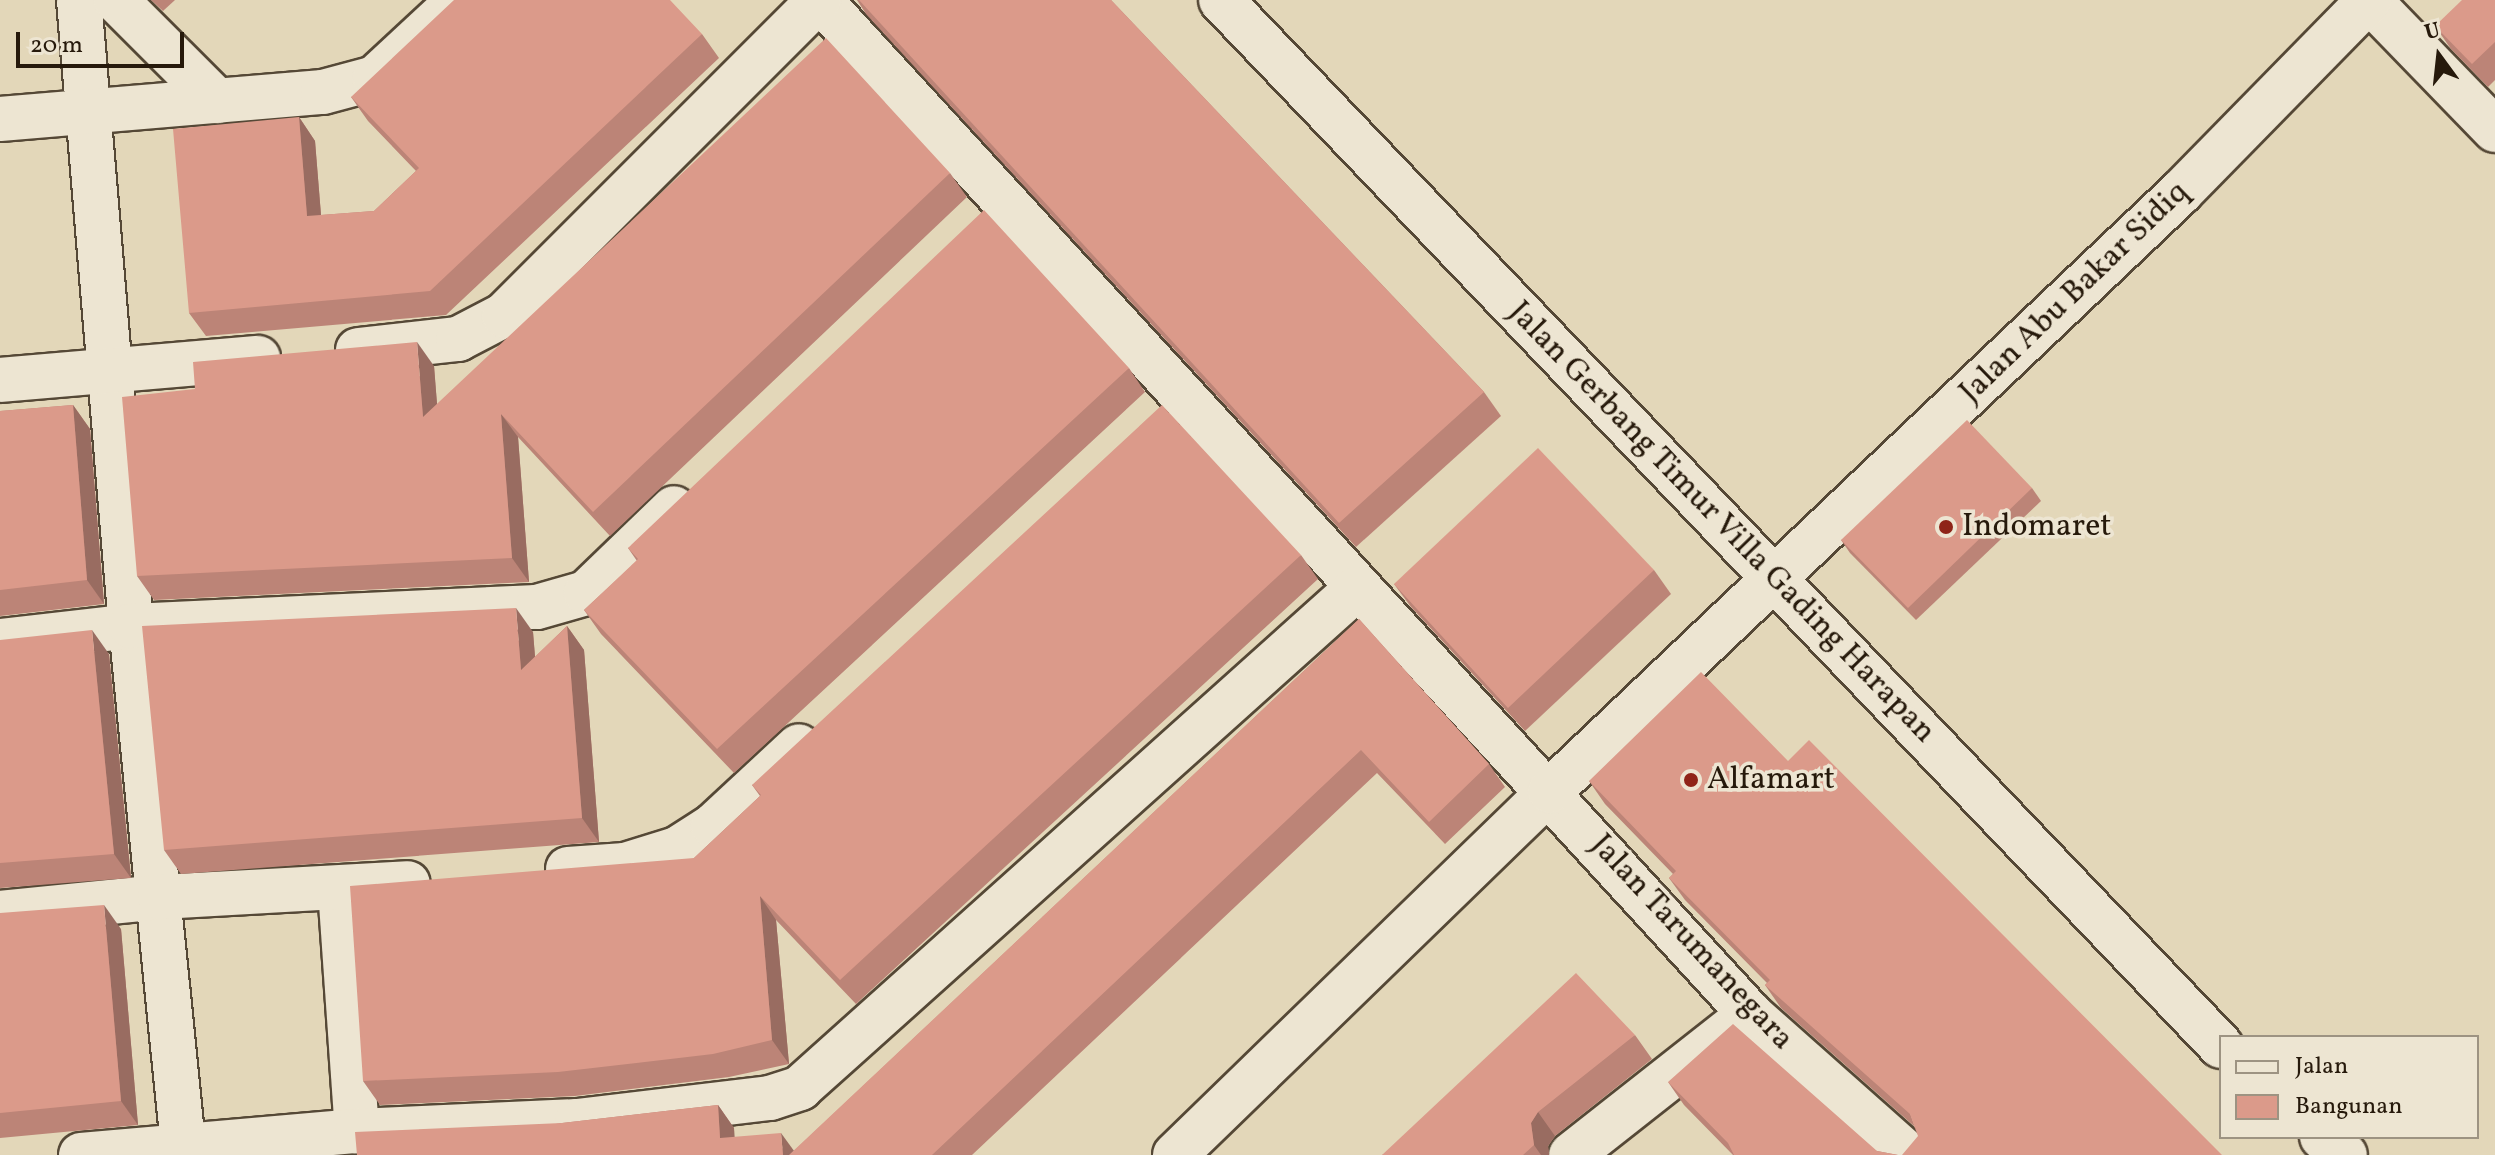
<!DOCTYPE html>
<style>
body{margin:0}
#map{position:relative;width:2495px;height:1155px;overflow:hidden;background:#e3d7b9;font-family:Vollkorn,serif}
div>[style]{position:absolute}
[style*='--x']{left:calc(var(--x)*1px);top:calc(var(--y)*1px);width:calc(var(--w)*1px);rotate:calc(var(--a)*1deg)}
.roads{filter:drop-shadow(2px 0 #554836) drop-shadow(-2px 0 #554836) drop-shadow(0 2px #554836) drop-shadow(0 -2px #554836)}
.minor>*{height:44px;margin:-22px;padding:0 22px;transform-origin:22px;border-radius:22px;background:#ede5d2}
.wall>*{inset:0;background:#bc8477}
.shaded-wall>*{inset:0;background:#996c61}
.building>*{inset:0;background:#db9a8a}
.dots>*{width:22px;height:22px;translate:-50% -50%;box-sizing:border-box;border:4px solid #ede5d2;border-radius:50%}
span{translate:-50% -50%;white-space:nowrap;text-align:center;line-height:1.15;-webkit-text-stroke:7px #ede5d2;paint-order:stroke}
.street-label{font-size:32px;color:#26190b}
.poi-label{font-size:32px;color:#26190b}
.left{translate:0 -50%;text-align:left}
.legend{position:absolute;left:2219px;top:1035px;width:260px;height:104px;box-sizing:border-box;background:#ede5d2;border:2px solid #9d9382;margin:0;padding:10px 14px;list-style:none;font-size:24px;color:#26190b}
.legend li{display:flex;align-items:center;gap:16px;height:40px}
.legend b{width:40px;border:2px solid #9d9382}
.north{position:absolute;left:2399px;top:16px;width:80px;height:80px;-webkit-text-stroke:6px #ede5d2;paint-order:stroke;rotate:345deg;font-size:22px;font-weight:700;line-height:32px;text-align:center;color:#26190b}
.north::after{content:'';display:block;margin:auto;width:28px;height:36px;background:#26190b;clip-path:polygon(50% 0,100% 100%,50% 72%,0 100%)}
.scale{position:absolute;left:16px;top:32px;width:168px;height:36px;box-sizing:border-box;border:4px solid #26190b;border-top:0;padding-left:10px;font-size:24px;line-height:28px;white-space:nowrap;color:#26190b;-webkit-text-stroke:6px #ede5d2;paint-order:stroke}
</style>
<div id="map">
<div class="roads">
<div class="minor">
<div style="--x:79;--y:0;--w:628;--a:85.25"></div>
<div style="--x:131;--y:626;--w:532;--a:84.28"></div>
<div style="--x:116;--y:0;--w:143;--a:45"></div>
<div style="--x:820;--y:0;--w:1376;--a:47.47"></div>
<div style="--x:1750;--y:1014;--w:213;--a:41.6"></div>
<div style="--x:1221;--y:0;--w:1447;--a:46.29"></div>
<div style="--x:2369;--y:0;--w:181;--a:45.9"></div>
<div style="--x:0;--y:119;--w:324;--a:-4.8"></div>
<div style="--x:323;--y:92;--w:54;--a:-15.1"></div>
<div style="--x:375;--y:78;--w:115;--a:-42.9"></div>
<div style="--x:358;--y:350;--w:101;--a:-6.3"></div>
<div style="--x:458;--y:339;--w:52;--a:-27.6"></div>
<div style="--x:504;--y:315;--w:445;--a:-45"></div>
<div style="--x:0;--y:380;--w:259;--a:-4.9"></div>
<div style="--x:0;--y:641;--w:132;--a:-6.5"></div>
<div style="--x:131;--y:626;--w:406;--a:-2.7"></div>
<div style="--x:537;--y:607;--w:51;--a:-15.9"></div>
<div style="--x:586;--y:593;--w:122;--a:-44"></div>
<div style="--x:568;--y:869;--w:57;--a:-4"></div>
<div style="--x:625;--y:865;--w:54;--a:-17.1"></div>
<div style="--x:677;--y:849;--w:43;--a:-32.6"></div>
<div style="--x:713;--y:826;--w:117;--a:-42.9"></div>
<div style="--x:340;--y:889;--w:243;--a:86"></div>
<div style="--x:0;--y:913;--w:161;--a:-5.7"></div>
<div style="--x:160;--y:897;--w:248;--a:-3.2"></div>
<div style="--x:2322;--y:1137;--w:29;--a:38"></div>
<div style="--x:81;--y:1155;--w:277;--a:-5"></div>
<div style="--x:357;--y:1131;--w:220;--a:-2.6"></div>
<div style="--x:577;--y:1121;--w:194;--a:-6.8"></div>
<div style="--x:770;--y:1098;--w:32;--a:-18"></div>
<div style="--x:800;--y:1088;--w:747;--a:-41.91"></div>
<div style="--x:1175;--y:1155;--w:523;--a:-44.15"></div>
<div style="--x:1550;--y:791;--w:870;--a:-43.51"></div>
<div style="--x:2181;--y:192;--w:269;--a:-45.6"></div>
<div style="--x:1571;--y:1155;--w:228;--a:-38.2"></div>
</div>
</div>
<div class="wall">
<div style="clip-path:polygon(151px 0,175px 0,163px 11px)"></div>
<div style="clip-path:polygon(857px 0,1111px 0,1484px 392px,1501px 416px,1356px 547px,866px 14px)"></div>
<div style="clip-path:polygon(2495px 0,2495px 80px,2488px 87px,2451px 49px,2435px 26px)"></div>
<div style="clip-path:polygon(702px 34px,719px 58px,446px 315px,206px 336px,189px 313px,299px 117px,315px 141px,321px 215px,374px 211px,416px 171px,368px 121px,351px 97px)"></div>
<div style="clip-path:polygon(950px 173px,967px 197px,610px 536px,518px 437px,529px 582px,154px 600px,137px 576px,434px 366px,437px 405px)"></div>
<div style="clip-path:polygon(1129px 368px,1145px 392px,734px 773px,601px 634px,584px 610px,637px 561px,628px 548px)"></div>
<div style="clip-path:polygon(73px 405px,90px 429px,104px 604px,0 616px,0 411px)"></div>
<div style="clip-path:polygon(2032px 488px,2041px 501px,1916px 620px,1850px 553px,1841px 540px)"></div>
<div style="clip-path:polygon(1301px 555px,1318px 579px,856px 1004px,776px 920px,789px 1064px,729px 1077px,575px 1096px,380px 1105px,363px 1081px,694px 858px,760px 796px,752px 785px)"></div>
<div style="clip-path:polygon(1654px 570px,1671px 594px,1525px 731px,1411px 607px,1394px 584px)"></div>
<div style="clip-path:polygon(1359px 619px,1489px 764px,1505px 787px,1445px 844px,1377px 773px,972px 1155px,357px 1155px,562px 1123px,718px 1105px,734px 1128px,734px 1137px,794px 1151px)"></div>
<div style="clip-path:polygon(567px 626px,584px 650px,599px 842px,181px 874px,164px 850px,533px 632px,535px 657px)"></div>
<div style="clip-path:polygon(0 640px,109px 654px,131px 878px,0 888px)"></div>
<div style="clip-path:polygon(1788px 761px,1918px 1136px,1914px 1126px,1781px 1008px,1765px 985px,1767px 983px,1685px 900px,1669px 878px,1673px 874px,1605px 804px,1589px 781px)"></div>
<div style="clip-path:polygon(0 913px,121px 929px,138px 1125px,0 1138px)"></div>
<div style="clip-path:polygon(1635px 1035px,1652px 1059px,1555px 1136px,1548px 1146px,1549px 1155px,1382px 1155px)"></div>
<div style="clip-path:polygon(1668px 1082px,1877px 1151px,1898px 1155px,1733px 1155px,1684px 1105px)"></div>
</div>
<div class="shaded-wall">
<div style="clip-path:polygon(299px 117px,315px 141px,323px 240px,307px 216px)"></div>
<div style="clip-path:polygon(417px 342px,434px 366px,440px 441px,423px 417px)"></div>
<div style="clip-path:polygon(73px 405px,90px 429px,104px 604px,87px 580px)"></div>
<div style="clip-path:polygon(501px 414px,518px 437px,529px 582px,512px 558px)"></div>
<div style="clip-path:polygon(516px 608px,533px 632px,538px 694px,521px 670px)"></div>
<div style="clip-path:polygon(567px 626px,584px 650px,599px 842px,582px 818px)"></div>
<div style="clip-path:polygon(92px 630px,109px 654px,131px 878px,114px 854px)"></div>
<div style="clip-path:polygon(760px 896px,776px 920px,789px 1064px,772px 1040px)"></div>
<div style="clip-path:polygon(104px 905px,121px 929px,138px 1125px,121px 1101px)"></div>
<div style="clip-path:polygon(718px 1105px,734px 1128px,736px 1155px,720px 1138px)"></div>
<div style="clip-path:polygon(1538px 1112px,1555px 1136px,1548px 1146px,1549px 1155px,1541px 1155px,1534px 1145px,1531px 1123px)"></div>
<div style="clip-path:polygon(781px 1133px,797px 1155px,783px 1155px)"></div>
</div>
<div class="building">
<div style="clip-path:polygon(454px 0,670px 0,702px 34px,430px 291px,189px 313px,173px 129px,299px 117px,307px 216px,374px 211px,419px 168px,351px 97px)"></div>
<div style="clip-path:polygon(859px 0,1111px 0,1484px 392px,1339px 523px)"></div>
<div style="clip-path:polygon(2462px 0,2495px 0,2495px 42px,2472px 64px,2435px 26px)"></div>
<div style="clip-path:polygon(826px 38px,950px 173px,593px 512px,501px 414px,512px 558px,137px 576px,122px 397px,195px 389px,193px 362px,417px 342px,423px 417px)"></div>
<div style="clip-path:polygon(984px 210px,1129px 368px,717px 749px,584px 610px,638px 559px,628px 548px)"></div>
<div style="clip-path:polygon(73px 405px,87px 580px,0 590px,0 411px)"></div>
<div style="clip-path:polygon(1162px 405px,1301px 555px,840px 980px,760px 896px,772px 1040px,713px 1054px,558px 1072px,363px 1081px,350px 886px,694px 858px,761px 795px,752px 785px)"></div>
<div style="clip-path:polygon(1967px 420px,2032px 488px,1908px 608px,1841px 540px)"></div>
<div style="clip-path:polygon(1538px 448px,1654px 570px,1508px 708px,1394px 584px)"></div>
<div style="clip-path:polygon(516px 608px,521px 670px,567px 626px,582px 818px,164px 850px,142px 626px)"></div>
<div style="clip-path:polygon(1359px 619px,1489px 764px,1429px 822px,1361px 750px,932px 1155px,789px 1155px)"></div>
<div style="clip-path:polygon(92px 630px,114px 854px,0 863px,0 640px)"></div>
<div style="clip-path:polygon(1701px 672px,1788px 761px,1809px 740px,2222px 1155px,1902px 1155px,1918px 1136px,1910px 1114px,1765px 985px,1770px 980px,1669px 878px,1676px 871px,1589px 781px)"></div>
<div style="clip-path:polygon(104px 905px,121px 1101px,0 1113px,0 913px)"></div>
<div style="clip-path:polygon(1576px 973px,1635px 1035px,1538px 1112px,1531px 1123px,1534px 1145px,1523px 1155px,1382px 1155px)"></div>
<div style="clip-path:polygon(1733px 1024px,1877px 1151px,1898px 1155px,1734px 1155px,1728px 1143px,1668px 1082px)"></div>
<div style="clip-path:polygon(718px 1105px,720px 1138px,781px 1133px,783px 1155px,357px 1155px,355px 1132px,562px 1123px)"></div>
</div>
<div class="dots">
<div style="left:1946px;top:527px;background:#8f2418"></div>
<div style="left:1691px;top:780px;background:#8f2418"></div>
</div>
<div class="street-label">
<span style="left:2075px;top:293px;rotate:-44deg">Jalan Abu Bakar Sidiq</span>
<span style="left:1721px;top:523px;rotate:46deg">Jalan Gerbang Timur Villa Gading Harapan</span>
<span style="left:1691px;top:943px;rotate:47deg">Jalan Tarumanegara</span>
</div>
<div class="poi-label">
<span class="left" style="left:1962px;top:527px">Indomaret</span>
<span class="left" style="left:1707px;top:780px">Alfamart</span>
</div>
<ul class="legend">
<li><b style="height:10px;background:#ede5d2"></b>Jalan</li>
<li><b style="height:22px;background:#db9a8a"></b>Bangunan</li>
</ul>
<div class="north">U</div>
<div class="scale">20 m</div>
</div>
